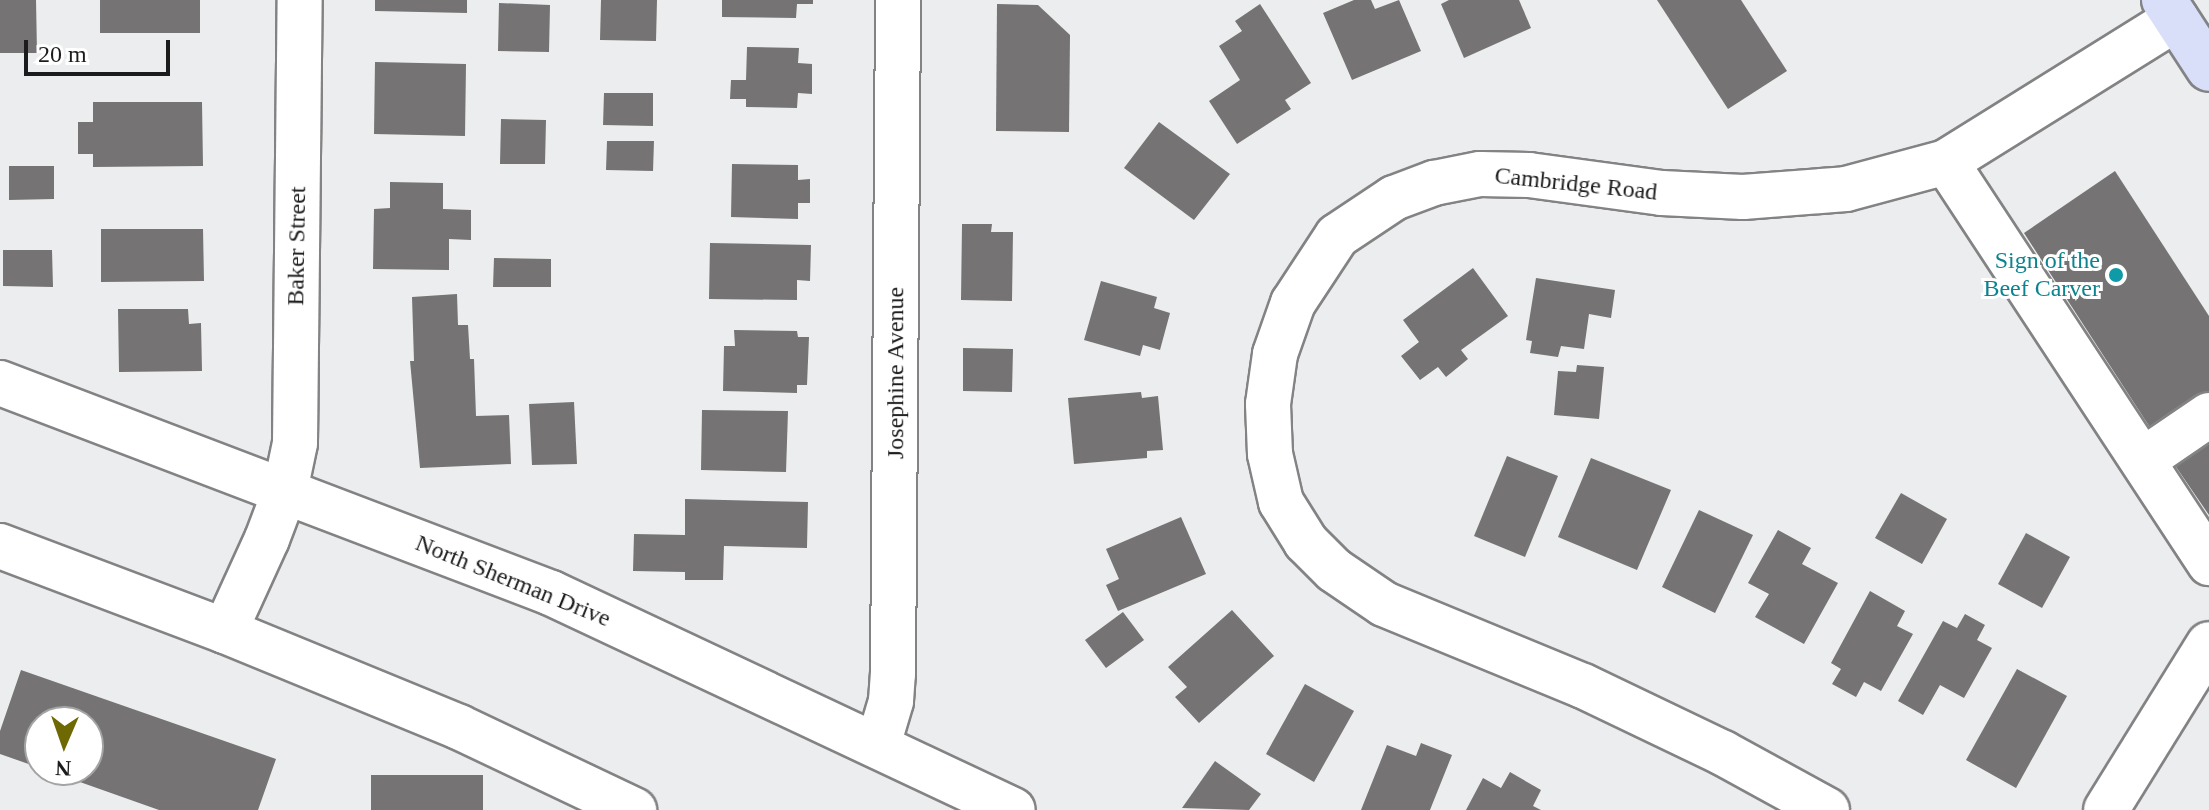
<!DOCTYPE html>
<style>
body{margin:0}
#map{position:relative;width:2209px;height:810px;overflow:hidden;background:#ecedee;font-family:Georgia,serif}
div>[style]{position:absolute}
[style*='--x']{left:calc(var(--x)*1px);top:calc(var(--y)*1px);width:calc(var(--w)*1px);rotate:calc(var(--a)*1deg)}
.building>*{inset:0;background:#757373}
.roads{filter:drop-shadow(2px 0 #838385) drop-shadow(-2px 0 #838385) drop-shadow(0 2px #838385) drop-shadow(0 -2px #838385)}
.minor>*{height:44px;margin:-22px;padding:0 22px;transform-origin:22px;border-radius:22px;background:#fff}
.major>*{height:44px;margin:-22px;padding:0 22px;transform-origin:22px;border-radius:22px;background:#d9dff8}
.dots>*{width:22px;height:22px;translate:-50% -50%;box-sizing:border-box;border:4px solid #fff;border-radius:50%}
span{translate:-50% -50%;white-space:nowrap;text-align:center;line-height:1.15;-webkit-text-stroke:6px #fff;paint-order:stroke}
.street-label{font-size:24px;color:#1c1c1d}
.culture-label{font-size:24px;color:#0d838f}
.right{translate:-100% -50%;text-align:right}
.north{position:absolute;left:24px;top:706px;width:80px;height:80px;box-sizing:border-box;background:#fff;border:2px solid #a4a4a5;border-radius:50%;rotate:182deg;font-size:22px;font-weight:700;line-height:32px;text-align:center;color:#1c1c1d}
.north::after{content:'';display:block;margin:auto;width:28px;height:36px;background:#6e6902;clip-path:polygon(50% 0,100% 100%,50% 72%,0 100%)}
.scale{position:absolute;left:24px;top:40px;width:146px;height:36px;box-sizing:border-box;border:4px solid #1c1c1d;border-top:0;padding-left:10px;font-size:24px;line-height:28px;white-space:nowrap;color:#1c1c1d;-webkit-text-stroke:6px #fff;paint-order:stroke}
</style>
<div id="map">
<div class="building">
<div style="clip-path:polygon(0 0,36px 0,37px 53px,0 53px)"></div>
<div style="clip-path:polygon(100px 0,200px 0,200px 33px,100px 33px)"></div>
<div style="clip-path:polygon(375px 0,467px 0,467px 13px,375px 11px)"></div>
<div style="clip-path:polygon(601px 0,657px 0,656px 41px,600px 40px)"></div>
<div style="clip-path:polygon(722px 0,813px 0,813px 4px,797px 4px,796px 18px,722px 17px)"></div>
<div style="clip-path:polygon(1354px 0,1371px 0,1375px 9px,1399px 0,1421px 51px,1352px 80px,1323px 13px)"></div>
<div style="clip-path:polygon(1449px 0,1519px 0,1531px 28px,1464px 58px,1441px 4px)"></div>
<div style="clip-path:polygon(1657px 0,1741px 0,1787px 71px,1728px 109px)"></div>
<div style="clip-path:polygon(499px 3px,550px 5px,549px 52px,498px 51px)"></div>
<div style="clip-path:polygon(997px 4px,1038px 5px,1070px 35px,1069px 132px,996px 131px)"></div>
<div style="clip-path:polygon(1260px 4px,1311px 83px,1285px 100px,1291px 109px,1237px 144px,1209px 101px,1240px 80px,1219px 46px,1242px 31px,1235px 21px)"></div>
<div style="clip-path:polygon(747px 47px,799px 48px,798px 63px,812px 64px,812px 94px,798px 93px,797px 108px,746px 107px,746px 99px,730px 99px,731px 80px,746px 80px)"></div>
<div style="clip-path:polygon(375px 62px,466px 64px,465px 136px,374px 134px)"></div>
<div style="clip-path:polygon(604px 93px,653px 93px,653px 126px,603px 125px)"></div>
<div style="clip-path:polygon(93px 102px,202px 102px,203px 166px,93px 167px,93px 154px,78px 154px,78px 122px,93px 122px)"></div>
<div style="clip-path:polygon(501px 119px,546px 120px,545px 164px,500px 164px)"></div>
<div style="clip-path:polygon(1159px 122px,1230px 174px,1194px 220px,1124px 168px)"></div>
<div style="clip-path:polygon(607px 141px,654px 141px,653px 171px,606px 170px)"></div>
<div style="clip-path:polygon(732px 164px,798px 165px,798px 180px,810px 179px,810px 203px,798px 203px,798px 219px,731px 217px)"></div>
<div style="clip-path:polygon(9px 166px,54px 166px,54px 199px,9px 200px)"></div>
<div style="clip-path:polygon(2115px 171px,2209px 316px,2209px 391px,2151px 429px,2024px 233px)"></div>
<div style="clip-path:polygon(390px 182px,443px 183px,443px 209px,471px 210px,471px 240px,449px 239px,449px 270px,373px 269px,374px 209px,390px 208px)"></div>
<div style="clip-path:polygon(962px 224px,992px 224px,991px 232px,1013px 232px,1012px 301px,961px 300px)"></div>
<div style="clip-path:polygon(101px 229px,203px 229px,204px 281px,101px 282px)"></div>
<div style="clip-path:polygon(710px 243px,811px 245px,810px 281px,797px 280px,797px 300px,709px 299px)"></div>
<div style="clip-path:polygon(3px 250px,52px 250px,53px 287px,3px 286px)"></div>
<div style="clip-path:polygon(494px 258px,551px 259px,551px 287px,493px 287px)"></div>
<div style="clip-path:polygon(1473px 268px,1508px 316px,1461px 350px,1468px 359px,1446px 377px,1438px 367px,1420px 380px,1401px 356px,1419px 342px,1403px 320px)"></div>
<div style="clip-path:polygon(1536px 278px,1615px 290px,1611px 318px,1589px 314px,1584px 349px,1561px 346px,1558px 357px,1530px 353px,1532px 341px,1526px 340px)"></div>
<div style="clip-path:polygon(1101px 281px,1157px 297px,1154px 308px,1170px 313px,1160px 350px,1143px 345px,1140px 356px,1084px 340px)"></div>
<div style="clip-path:polygon(457px 294px,458px 325px,468px 325px,470px 359px,474px 359px,476px 416px,509px 415px,511px 464px,420px 468px,410px 361px,414px 361px,412px 297px)"></div>
<div style="clip-path:polygon(118px 309px,188px 309px,189px 324px,201px 323px,202px 371px,119px 372px)"></div>
<div style="clip-path:polygon(734px 330px,797px 331px,798px 337px,809px 337px,807px 385px,797px 385px,797px 393px,723px 391px,724px 346px,735px 346px)"></div>
<div style="clip-path:polygon(963px 348px,1013px 349px,1012px 392px,963px 391px)"></div>
<div style="clip-path:polygon(1577px 365px,1604px 367px,1599px 419px,1554px 415px,1558px 371px,1576px 372px)"></div>
<div style="clip-path:polygon(1141px 392px,1142px 398px,1158px 396px,1163px 450px,1147px 451px,1147px 458px,1074px 464px,1068px 398px)"></div>
<div style="clip-path:polygon(574px 402px,577px 464px,532px 465px,529px 404px)"></div>
<div style="clip-path:polygon(702px 410px,788px 411px,786px 472px,701px 470px)"></div>
<div style="clip-path:polygon(2209px 440px,2209px 515px,2174px 464px)"></div>
<div style="clip-path:polygon(1507px 456px,1558px 476px,1525px 557px,1474px 536px)"></div>
<div style="clip-path:polygon(1591px 458px,1671px 490px,1637px 570px,1558px 537px)"></div>
<div style="clip-path:polygon(1901px 493px,1947px 519px,1922px 564px,1875px 538px)"></div>
<div style="clip-path:polygon(685px 499px,808px 502px,807px 548px,724px 546px,723px 580px,685px 580px,685px 572px,633px 571px,634px 534px,685px 535px)"></div>
<div style="clip-path:polygon(1699px 510px,1753px 535px,1715px 613px,1662px 587px)"></div>
<div style="clip-path:polygon(1181px 517px,1206px 574px,1118px 611px,1106px 585px,1119px 579px,1106px 549px)"></div>
<div style="clip-path:polygon(1778px 530px,1811px 548px,1802px 564px,1838px 583px,1804px 644px,1755px 617px,1769px 594px,1748px 583px)"></div>
<div style="clip-path:polygon(2026px 533px,2070px 557px,2042px 608px,1998px 584px)"></div>
<div style="clip-path:polygon(1870px 591px,1905px 611px,1897px 626px,1913px 634px,1881px 691px,1864px 682px,1856px 697px,1832px 684px,1841px 669px,1831px 663px)"></div>
<div style="clip-path:polygon(1232px 610px,1274px 656px,1199px 723px,1175px 697px,1187px 687px,1168px 667px)"></div>
<div style="clip-path:polygon(1123px 612px,1144px 640px,1106px 668px,1085px 640px)"></div>
<div style="clip-path:polygon(1965px 614px,1985px 625px,1977px 640px,1992px 648px,1964px 698px,1940px 685px,1923px 715px,1898px 701px,1943px 621px,1957px 628px)"></div>
<div style="clip-path:polygon(2017px 669px,2067px 696px,2016px 788px,1966px 760px)"></div>
<div style="clip-path:polygon(21px 670px,276px 759px,258px 810px,159px 810px,46px 770px,88px 770px,88px 722px,40px 722px,40px 768px,0 754px,0 731px)"></div>
<div style="clip-path:polygon(1305px 684px,1354px 711px,1314px 782px,1266px 754px)"></div>
<div style="clip-path:polygon(1421px 743px,1452px 755px,1430px 810px,1361px 810px,1387px 745px,1416px 756px)"></div>
<div style="clip-path:polygon(1215px 761px,1261px 794px,1249px 810px,1182px 808px)"></div>
<div style="clip-path:polygon(1510px 772px,1541px 790px,1533px 806px,1541px 810px,1466px 810px,1483px 778px,1501px 788px)"></div>
<div style="clip-path:polygon(371px 775px,483px 775px,483px 810px,371px 810px)"></div>
</div>
<div class="roads">
<div class="minor">
<div style="--x:1946;--y:162;--w:480;--a:56.7"></div>
<div style="--x:0;--y:383;--w:590;--a:20.86"></div>
<div style="--x:551;--y:593;--w:510;--a:25.16"></div>
<div style="--x:2143;--y:460;--w:80;--a:-34.3"></div>
<div style="--x:0;--y:546;--w:241;--a:20.7"></div>
<div style="--x:225;--y:631;--w:101;--a:-65.5"></div>
<div style="--x:267;--y:539;--w:51;--a:-69.4"></div>
<div style="--x:285;--y:491;--w:49;--a:-78.2"></div>
<div style="--x:295;--y:443;--w:443;--a:-89.4"></div>
<div style="--x:225;--y:631;--w:253;--a:22.3"></div>
<div style="--x:459;--y:727;--w:194;--a:25.4"></div>
<div style="--x:878;--y:745;--w:46;--a:-73.5"></div>
<div style="--x:891;--y:701;--w:27;--a:-86"></div>
<div style="--x:893;--y:674;--w:674;--a:-89.57"></div>
<div style="--x:1827;--y:810;--w:119;--a:-151.3"></div>
<div style="--x:1723;--y:753;--w:155;--a:-154.4"></div>
<div style="--x:1583;--y:686;--w:215;--a:-157.6"></div>
<div style="--x:1384;--y:604;--w:60;--a:-145.8"></div>
<div style="--x:1334;--y:570;--w:40;--a:-135"></div>
<div style="--x:1306;--y:542;--w:47;--a:-122"></div>
<div style="--x:1281;--y:502;--w:49;--a:-102.9"></div>
<div style="--x:1270;--y:454;--w:50;--a:-92.3"></div>
<div style="--x:1268;--y:404;--w:50;--a:-82"></div>
<div style="--x:1275;--y:354;--w:54;--a:-70.6"></div>
<div style="--x:1293;--y:303;--w:80;--a:-56.7"></div>
<div style="--x:1337;--y:236;--w:69;--a:-33.7"></div>
<div style="--x:1394;--y:198;--w:43;--a:-20.6"></div>
<div style="--x:1434;--y:183;--w:47;--a:-11.1"></div>
<div style="--x:1480;--y:174;--w:49;--a:1.2"></div>
<div style="--x:1529;--y:175;--w:134;--a:7.7"></div>
<div style="--x:1662;--y:193;--w:81;--a:2.8"></div>
<div style="--x:1743;--y:197;--w:103;--a:-4.4"></div>
<div style="--x:1846;--y:189;--w:104;--a:-15.1"></div>
<div style="--x:1946;--y:162;--w:271;--a:-31.9"></div>
<div style="--x:2106;--y:810;--w:195;--a:-58.2"></div>
</div>
<div class="major">
<div style="--x:2164;--y:0;--w:82;--a:56.9"></div>
</div>
</div>
<div class="dots">
<div style="left:2116px;top:275px;background:#0f9aa8"></div>
</div>
<div class="street-label">
<span style="left:1576px;top:184px;rotate:6deg">Cambridge Road</span>
<span style="left:297px;top:246px;rotate:-89deg">Baker Street</span>
<span style="left:896px;top:373px;rotate:-90deg">Josephine Avenue</span>
<span style="left:513px;top:581px;rotate:22deg">North Sherman Drive</span>
</div>
<div class="culture-label">
<span class="right" style="left:2100px;top:275px">Sign of the<br>Beef Carver</span>
</div>
<div class="north">N</div>
<div class="scale">20 m</div>
</div>
